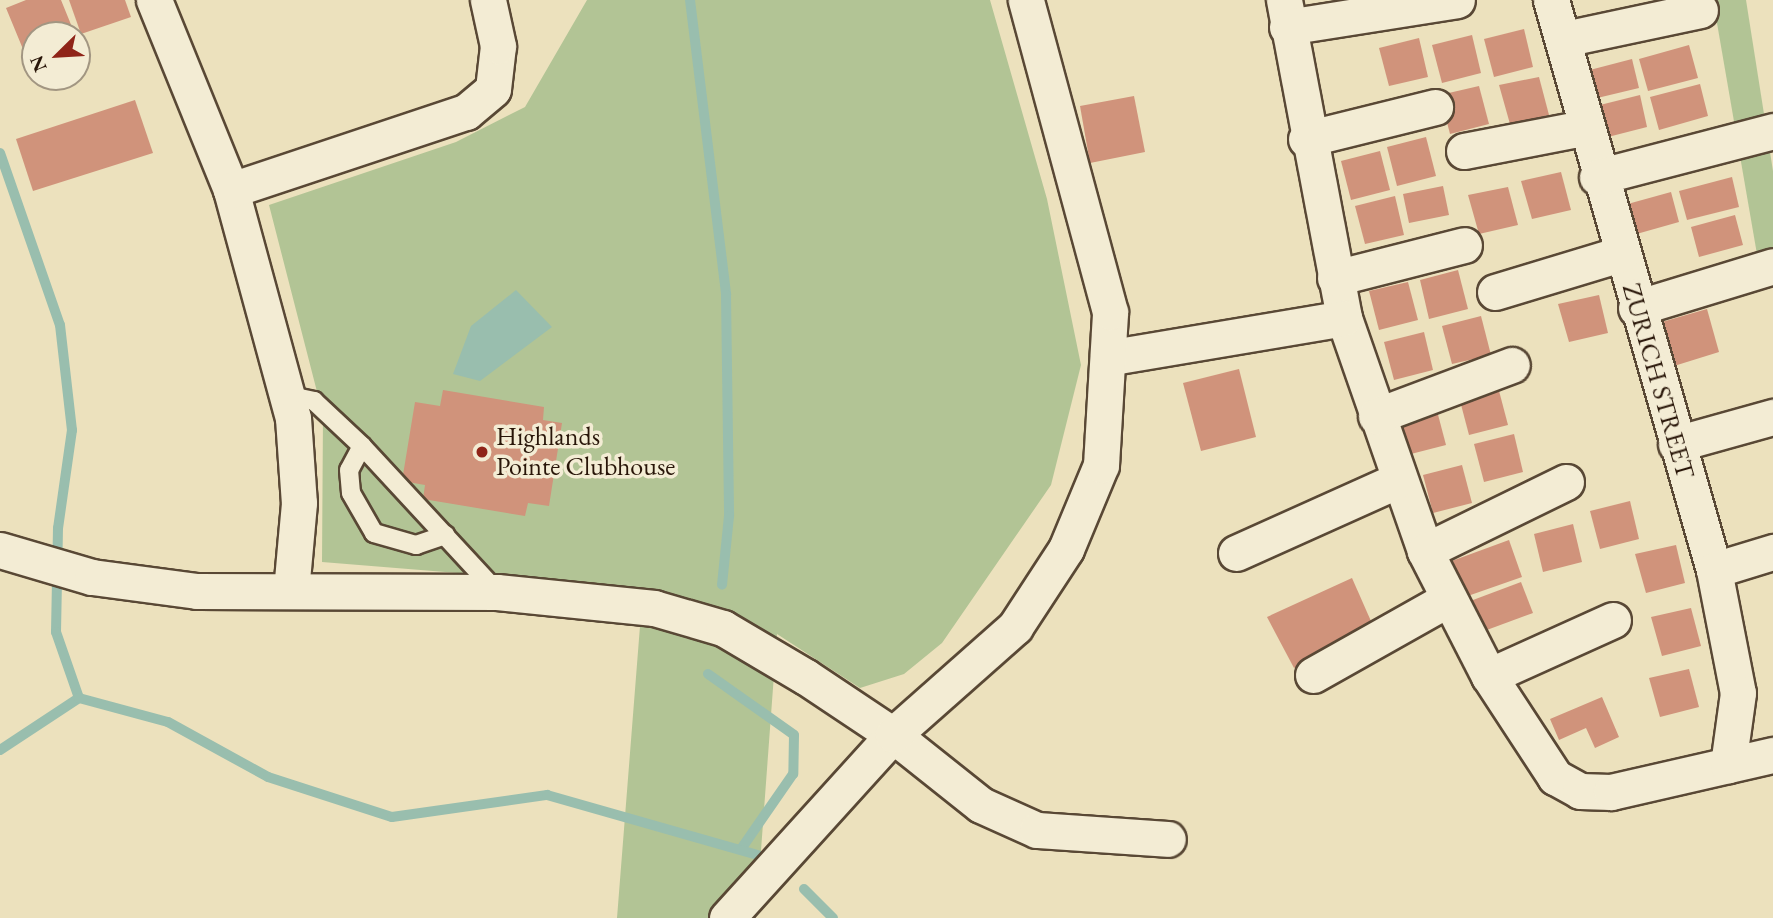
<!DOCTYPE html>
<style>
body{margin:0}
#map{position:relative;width:1773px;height:918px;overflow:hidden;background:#ece1bd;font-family:"EB Garamond",serif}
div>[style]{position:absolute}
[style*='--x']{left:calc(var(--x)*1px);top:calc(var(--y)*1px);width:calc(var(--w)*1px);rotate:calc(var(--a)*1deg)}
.green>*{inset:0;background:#b2c495}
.water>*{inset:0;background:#99beae}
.stream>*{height:10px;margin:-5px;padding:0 5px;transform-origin:5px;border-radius:5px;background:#99beae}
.building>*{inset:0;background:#d0937b}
.roads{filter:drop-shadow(2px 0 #594835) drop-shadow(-2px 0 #594835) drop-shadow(0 2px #594835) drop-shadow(0 -2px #594835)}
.lane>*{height:18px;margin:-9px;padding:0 9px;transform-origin:9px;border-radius:9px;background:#f3ecd4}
.street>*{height:35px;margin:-17.5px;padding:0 17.5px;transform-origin:17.5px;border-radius:17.5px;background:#f3ecd4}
.dots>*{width:19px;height:19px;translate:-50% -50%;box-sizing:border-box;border:4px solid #f3ecd4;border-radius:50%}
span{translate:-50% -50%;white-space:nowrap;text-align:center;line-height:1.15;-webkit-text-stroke:7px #f3ecd4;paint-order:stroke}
.street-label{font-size:26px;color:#281508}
.poi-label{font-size:26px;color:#281508}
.left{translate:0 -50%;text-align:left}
.north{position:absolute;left:21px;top:21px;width:70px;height:70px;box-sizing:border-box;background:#f3ecd4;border:2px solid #a29682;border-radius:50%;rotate:246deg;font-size:19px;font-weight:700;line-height:28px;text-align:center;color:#281508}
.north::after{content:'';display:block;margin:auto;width:24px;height:32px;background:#8f2418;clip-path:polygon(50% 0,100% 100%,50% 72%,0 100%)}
</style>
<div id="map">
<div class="green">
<div style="clip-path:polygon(587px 0,990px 0,1047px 199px,1081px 365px,1051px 485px,942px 643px,904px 674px,860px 688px,777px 634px,756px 918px,617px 918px,643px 588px,322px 562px,323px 415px,269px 205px,456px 142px,525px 107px)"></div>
<div style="clip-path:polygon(1713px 0,1746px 0,1773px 171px,1773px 255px,1758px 260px)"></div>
</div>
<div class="water">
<div style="clip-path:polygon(516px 290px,552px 327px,480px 381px,453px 374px,471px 326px)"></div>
</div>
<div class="stream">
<div style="--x:690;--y:0;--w:297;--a:83"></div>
<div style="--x:726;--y:295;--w:221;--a:89.2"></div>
<div style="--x:729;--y:516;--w:69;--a:95.8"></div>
<div style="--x:0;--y:153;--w:182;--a:70.8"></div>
<div style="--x:60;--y:325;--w:106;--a:83.5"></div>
<div style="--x:72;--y:430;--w:99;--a:98.1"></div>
<div style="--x:58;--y:528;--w:104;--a:91.1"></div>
<div style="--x:56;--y:632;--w:70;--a:70.8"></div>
<div style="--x:708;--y:674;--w:105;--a:35.3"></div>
<div style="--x:794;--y:735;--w:39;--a:91"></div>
<div style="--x:793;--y:774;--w:91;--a:124.7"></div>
<div style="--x:0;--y:750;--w:95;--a:-33.4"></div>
<div style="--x:79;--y:698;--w:92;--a:15.1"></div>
<div style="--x:168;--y:722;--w:114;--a:28.8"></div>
<div style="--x:268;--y:777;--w:130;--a:17.9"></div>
<div style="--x:392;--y:817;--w:157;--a:-8.1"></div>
<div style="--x:547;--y:795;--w:219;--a:15.9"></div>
<div style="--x:804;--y:889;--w:41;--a:45"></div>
</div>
<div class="building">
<div style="clip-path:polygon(26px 0,61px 0,72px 27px,35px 35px,35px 50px,25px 54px,6px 8px)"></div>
<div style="clip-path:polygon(69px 0,125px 0,131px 17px,81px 34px)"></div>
<div style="clip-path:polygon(1524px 29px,1533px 67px,1494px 77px,1484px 39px)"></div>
<div style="clip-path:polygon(1472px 35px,1481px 73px,1442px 83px,1432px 45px)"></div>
<div style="clip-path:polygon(1419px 38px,1428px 77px,1389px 86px,1379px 48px)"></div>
<div style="clip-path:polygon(1689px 45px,1698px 78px,1648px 91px,1639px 59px)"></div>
<div style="clip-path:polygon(1632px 59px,1639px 88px,1593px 99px,1586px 71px)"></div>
<div style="clip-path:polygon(1539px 77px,1549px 115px,1510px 124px,1499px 85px)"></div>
<div style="clip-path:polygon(1700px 84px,1708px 116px,1659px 130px,1650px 97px)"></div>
<div style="clip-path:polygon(1479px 86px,1489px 124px,1450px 134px,1440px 95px)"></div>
<div style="clip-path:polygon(1640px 95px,1647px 127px,1604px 138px,1596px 106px)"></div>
<div style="clip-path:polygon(1134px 96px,1145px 152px,1090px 163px,1080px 106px)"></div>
<div style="clip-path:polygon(135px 100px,153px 153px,33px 191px,16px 139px)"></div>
<div style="clip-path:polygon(1426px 137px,1436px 176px,1397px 186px,1387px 147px)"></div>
<div style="clip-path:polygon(1380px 151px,1390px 190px,1351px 200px,1341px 161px)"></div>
<div style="clip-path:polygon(1561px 172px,1571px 210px,1532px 219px,1521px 181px)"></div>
<div style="clip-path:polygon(1732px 177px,1739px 207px,1687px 220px,1679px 191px)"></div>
<div style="clip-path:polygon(1443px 186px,1449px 215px,1409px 223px,1403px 194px)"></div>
<div style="clip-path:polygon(1508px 187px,1518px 225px,1479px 234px,1468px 195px)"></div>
<div style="clip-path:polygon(1671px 192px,1679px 222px,1633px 235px,1624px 205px)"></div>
<div style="clip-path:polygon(1395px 196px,1404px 235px,1365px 244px,1355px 206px)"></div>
<div style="clip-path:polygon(1735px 215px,1743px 245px,1699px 257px,1691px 227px)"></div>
<div style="clip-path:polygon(1458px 270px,1468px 309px,1429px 319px,1420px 280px)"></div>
<div style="clip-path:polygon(1408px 282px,1418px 320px,1379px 330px,1369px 291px)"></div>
<div style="clip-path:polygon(1599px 295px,1608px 333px,1569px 342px,1558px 304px)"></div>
<div style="clip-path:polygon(1707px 309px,1719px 352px,1674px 366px,1662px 322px)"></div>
<div style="clip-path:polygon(1481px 316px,1491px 355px,1452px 364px,1442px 326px)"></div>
<div style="clip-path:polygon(1424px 332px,1433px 370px,1394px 380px,1384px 342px)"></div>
<div style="clip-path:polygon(1239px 369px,1256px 437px,1201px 451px,1183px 383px)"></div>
<div style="clip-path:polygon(1498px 387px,1508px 425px,1469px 435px,1459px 397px)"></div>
<div style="clip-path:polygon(443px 390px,544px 407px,543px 420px,562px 423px,549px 506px,528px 503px,525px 516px,423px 499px,425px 485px,402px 481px,415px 402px,440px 406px)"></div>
<div style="clip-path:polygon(1436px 407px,1446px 445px,1407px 455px,1397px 416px)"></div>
<div style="clip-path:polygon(1514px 434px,1523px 472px,1484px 482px,1474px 444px)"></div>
<div style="clip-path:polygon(1462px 465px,1472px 503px,1433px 513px,1423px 475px)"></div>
<div style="clip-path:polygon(1630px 501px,1639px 539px,1600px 549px,1590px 511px)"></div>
<div style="clip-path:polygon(1573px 524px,1582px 562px,1543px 572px,1534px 534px)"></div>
<div style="clip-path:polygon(1509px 540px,1522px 577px,1462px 598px,1449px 562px)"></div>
<div style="clip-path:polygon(1676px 545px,1685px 583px,1646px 593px,1635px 554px)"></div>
<div style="clip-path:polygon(1352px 578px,1374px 628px,1294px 668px,1267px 617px)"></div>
<div style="clip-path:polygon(1521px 582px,1533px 613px,1476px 634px,1465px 603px)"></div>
<div style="clip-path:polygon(1691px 608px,1701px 646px,1662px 656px,1651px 617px)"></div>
<div style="clip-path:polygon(1689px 669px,1699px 707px,1660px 717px,1649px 678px)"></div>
<div style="clip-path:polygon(1602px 697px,1619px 737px,1595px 748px,1586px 728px,1559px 740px,1550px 719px)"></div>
</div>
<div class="roads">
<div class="lane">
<div style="--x:286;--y:395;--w:29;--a:12"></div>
<div style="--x:314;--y:401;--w:66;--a:43.2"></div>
<div style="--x:362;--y:446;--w:199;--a:47.2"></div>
<div style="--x:362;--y:446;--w:27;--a:118"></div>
<div style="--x:349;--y:470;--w:23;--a:85"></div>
<div style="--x:351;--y:493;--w:46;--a:60.1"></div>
<div style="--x:374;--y:533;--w:44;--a:15.9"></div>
<div style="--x:416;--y:545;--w:31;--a:-19"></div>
</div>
<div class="street">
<div style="--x:154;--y:0;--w:205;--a:67.9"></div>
<div style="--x:231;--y:190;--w:236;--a:74.8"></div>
<div style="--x:293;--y:418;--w:85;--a:86"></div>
<div style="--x:299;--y:503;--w:88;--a:95.2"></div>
<div style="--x:1284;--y:0;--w:324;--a:79.3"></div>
<div style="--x:1344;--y:318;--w:247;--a:70.8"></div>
<div style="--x:1425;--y:551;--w:140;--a:62.9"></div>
<div style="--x:1489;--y:676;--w:121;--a:56.8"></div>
<div style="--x:1555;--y:777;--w:29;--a:29"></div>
<div style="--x:1580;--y:791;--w:31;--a:2"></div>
<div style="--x:1611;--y:792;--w:166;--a:-12.9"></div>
<div style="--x:1551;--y:0;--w:593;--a:74.04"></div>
<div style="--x:1714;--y:570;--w:125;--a:79"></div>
<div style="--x:1738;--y:693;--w:73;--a:97.9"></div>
<div style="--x:1287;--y:27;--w:172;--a:-9"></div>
<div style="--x:1564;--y:39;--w:139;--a:-12"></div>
<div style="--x:1306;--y:139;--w:133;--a:-13.9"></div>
<div style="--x:1464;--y:151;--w:122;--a:-10.9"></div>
<div style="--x:1597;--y:177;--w:182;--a:-14.6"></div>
<div style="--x:231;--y:190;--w:248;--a:-18.4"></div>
<div style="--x:466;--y:112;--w:35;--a:-40"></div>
<div style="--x:493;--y:89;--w:43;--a:-83.4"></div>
<div style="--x:498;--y:46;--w:47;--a:-102.3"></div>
<div style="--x:1335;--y:278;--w:133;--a:-14.3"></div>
<div style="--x:1495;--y:292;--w:132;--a:-16.8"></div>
<div style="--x:1636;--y:308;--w:143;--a:-17"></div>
<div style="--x:1112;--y:357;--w:235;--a:-9.5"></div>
<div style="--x:1376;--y:416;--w:145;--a:-20.6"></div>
<div style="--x:1676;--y:444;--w:101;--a:-15.6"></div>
<div style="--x:0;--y:550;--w:96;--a:16.4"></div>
<div style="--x:92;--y:577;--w:106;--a:7.6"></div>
<div style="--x:197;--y:591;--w:300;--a:0.2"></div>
<div style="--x:497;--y:592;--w:158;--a:5.8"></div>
<div style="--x:654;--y:608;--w:72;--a:16.2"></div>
<div style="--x:723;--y:628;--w:96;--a:30.6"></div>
<div style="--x:806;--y:677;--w:105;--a:33.7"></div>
<div style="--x:893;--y:735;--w:112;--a:38.5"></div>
<div style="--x:981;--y:805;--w:61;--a:24.1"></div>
<div style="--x:1037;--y:830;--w:131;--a:3.9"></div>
<div style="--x:1425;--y:551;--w:157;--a:-26.1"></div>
<div style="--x:1236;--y:553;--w:175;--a:-24.2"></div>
<div style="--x:1714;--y:570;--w:62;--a:-17"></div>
<div style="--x:1313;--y:675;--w:153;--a:-29.4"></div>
<div style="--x:1489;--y:676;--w:136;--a:-24.3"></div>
<div style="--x:727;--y:918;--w:247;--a:-47.8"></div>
<div style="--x:893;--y:735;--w:163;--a:-41.5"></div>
<div style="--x:1015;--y:627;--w:93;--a:-56.8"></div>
<div style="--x:1066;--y:549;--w:91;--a:-67.4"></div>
<div style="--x:1101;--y:465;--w:153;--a:-86.6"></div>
<div style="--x:1110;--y:312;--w:323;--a:-105.1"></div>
</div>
</div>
<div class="dots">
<div style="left:482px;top:452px;background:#8f2418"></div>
</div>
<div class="street-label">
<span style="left:1658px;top:381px;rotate:74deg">ZURICH STREET</span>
</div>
<div class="poi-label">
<span class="left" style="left:496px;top:452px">Highlands<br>Pointe Clubhouse</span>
</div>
<div class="north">N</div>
</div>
